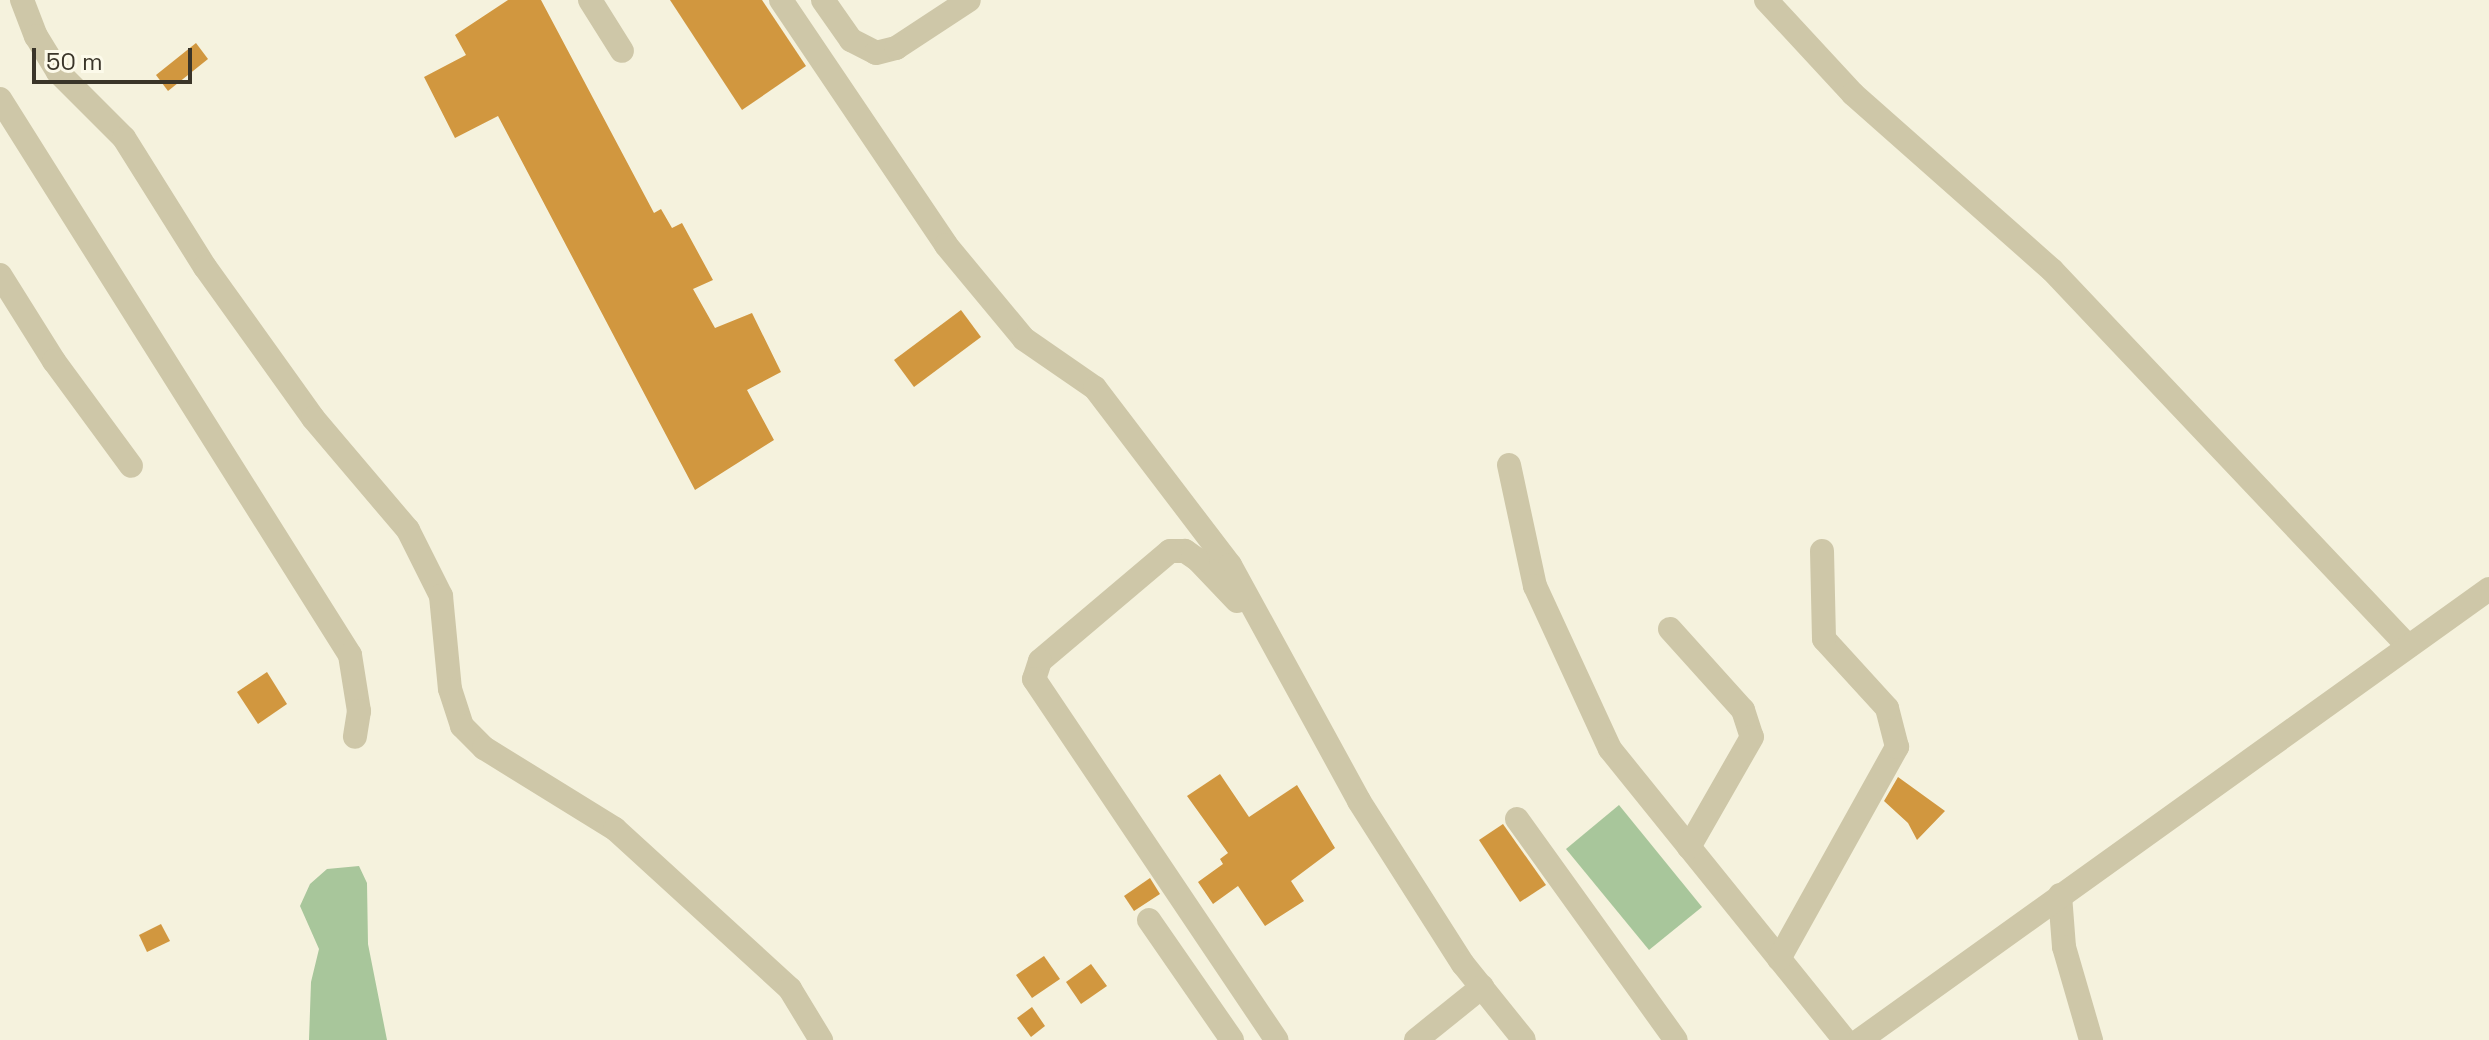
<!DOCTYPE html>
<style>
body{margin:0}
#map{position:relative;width:2489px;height:1040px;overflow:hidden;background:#f5f2dd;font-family:"Space Grotesk",sans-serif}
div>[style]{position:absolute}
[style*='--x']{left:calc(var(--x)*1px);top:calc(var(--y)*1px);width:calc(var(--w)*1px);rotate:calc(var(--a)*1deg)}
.green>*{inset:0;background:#a8c69b}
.building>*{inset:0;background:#d1973f}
.minor>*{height:24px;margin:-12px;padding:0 12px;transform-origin:12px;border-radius:12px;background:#cec7a8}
span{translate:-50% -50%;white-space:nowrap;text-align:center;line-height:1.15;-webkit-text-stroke:7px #fcfaea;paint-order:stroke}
.scale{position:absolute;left:32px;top:48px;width:160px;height:36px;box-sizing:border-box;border:4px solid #3a3529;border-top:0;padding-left:10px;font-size:24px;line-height:28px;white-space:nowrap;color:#3a3529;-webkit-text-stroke:6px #fcfaea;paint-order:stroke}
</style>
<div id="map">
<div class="green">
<div style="clip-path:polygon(1619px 805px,1702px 907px,1649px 950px,1566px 849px)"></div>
<div style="clip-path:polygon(359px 866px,367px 883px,368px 944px,387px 1040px,309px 1040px,311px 982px,319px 949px,300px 906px,310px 884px,327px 869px)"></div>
</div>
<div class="building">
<div style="clip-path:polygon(508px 0,541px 0,654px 213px,661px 209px,672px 228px,682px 223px,713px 280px,693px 289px,715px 328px,752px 313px,781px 372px,747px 390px,774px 440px,695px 490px,498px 116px,455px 138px,424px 77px,466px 55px,455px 35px)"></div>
<div style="clip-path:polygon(670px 0,762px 0,806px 66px,742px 110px)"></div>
<div style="clip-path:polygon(196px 43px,208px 59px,168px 91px,156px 75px)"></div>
<div style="clip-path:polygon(961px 310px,981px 337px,914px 387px,894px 360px)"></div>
<div style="clip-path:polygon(267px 672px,287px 704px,258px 724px,237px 692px)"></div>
<div style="clip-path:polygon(1220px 774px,1249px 817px,1297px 785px,1335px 848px,1291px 881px,1304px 901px,1265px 926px,1238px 886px,1213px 904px,1198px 882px,1223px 864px,1220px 859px,1228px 853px,1187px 796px)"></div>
<div style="clip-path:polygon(1898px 777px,1945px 811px,1917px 840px,1908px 823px,1884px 801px)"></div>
<div style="clip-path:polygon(1503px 824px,1546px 885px,1520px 902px,1479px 840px)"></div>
<div style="clip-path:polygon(1150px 878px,1160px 894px,1134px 911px,1124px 896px)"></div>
<div style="clip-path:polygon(161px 924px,170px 941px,147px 952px,139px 935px)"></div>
<div style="clip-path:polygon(1044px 956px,1060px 979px,1032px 998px,1016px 975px)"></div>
<div style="clip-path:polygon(1091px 964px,1107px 986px,1081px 1004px,1066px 982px)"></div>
<div style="clip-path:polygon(1032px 1007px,1045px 1026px,1031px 1037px,1017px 1018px)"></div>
</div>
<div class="minor">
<div style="--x:22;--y:0;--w:39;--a:69"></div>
<div style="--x:36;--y:36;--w:42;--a:58.6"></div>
<div style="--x:58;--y:72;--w:93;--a:45"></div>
<div style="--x:124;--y:138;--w:152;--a:57.9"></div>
<div style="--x:205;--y:267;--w:186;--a:54.4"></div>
<div style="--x:313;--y:418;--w:147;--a:49.7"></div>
<div style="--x:408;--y:530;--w:74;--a:63.4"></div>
<div style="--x:441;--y:596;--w:93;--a:84.5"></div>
<div style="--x:450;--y:689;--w:39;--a:72"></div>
<div style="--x:462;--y:726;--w:31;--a:45"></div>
<div style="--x:484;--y:748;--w:154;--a:31.7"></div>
<div style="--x:615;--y:829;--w:237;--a:42.4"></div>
<div style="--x:790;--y:989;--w:60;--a:58.7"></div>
<div style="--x:590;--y:0;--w:60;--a:57.9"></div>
<div style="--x:781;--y:0;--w:295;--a:56"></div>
<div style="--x:946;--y:245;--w:122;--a:50.3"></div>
<div style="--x:1024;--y:339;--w:86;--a:34.6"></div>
<div style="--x:1095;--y:388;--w:223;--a:52.7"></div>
<div style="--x:1230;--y:565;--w:269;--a:61.3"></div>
<div style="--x:1359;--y:801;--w:193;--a:57.5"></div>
<div style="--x:1463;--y:964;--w:97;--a:51.2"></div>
<div style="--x:823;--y:0;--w:49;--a:55"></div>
<div style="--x:851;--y:40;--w:28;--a:27"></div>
<div style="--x:876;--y:53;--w:21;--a:-14"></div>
<div style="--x:896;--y:48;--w:87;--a:-33.3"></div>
<div style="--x:1766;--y:0;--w:128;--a:47.2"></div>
<div style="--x:1853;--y:94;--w:266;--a:41.5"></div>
<div style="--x:2052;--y:270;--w:518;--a:46.57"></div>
<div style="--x:0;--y:99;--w:657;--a:57.81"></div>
<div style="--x:350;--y:655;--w:57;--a:80.9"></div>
<div style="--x:359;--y:711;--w:26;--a:99"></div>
<div style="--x:0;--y:275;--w:102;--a:57.9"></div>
<div style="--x:54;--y:361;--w:130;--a:53.7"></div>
<div style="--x:1509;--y:465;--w:124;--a:77.9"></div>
<div style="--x:1535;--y:586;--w:179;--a:65.3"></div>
<div style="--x:1610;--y:749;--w:374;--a:51.1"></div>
<div style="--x:1237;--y:601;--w:57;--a:-133.6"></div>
<div style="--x:1198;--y:560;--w:16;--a:-145"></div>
<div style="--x:1185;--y:551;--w:15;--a:180"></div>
<div style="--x:1170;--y:551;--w:170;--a:139.8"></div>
<div style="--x:1040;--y:661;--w:19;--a:108"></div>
<div style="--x:1034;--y:679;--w:435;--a:56.1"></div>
<div style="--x:1670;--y:629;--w:109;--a:48"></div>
<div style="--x:1743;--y:710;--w:28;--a:72"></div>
<div style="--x:1752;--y:737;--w:127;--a:119.8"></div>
<div style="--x:1517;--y:819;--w:272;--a:54.3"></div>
<div style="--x:2060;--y:895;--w:52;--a:85.6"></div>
<div style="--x:2064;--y:947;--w:97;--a:73.8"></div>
<div style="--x:1149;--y:920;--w:146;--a:55.3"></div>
<div style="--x:1779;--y:959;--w:243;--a:-60.9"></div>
<div style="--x:1897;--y:747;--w:40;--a:-104.4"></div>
<div style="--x:1887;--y:708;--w:93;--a:-132.4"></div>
<div style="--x:1824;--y:639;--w:88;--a:-91.3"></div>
<div style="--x:1416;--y:1040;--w:85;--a:-38.8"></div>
<div style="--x:1860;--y:1040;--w:774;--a:-35.64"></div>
</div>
<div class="scale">50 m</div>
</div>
